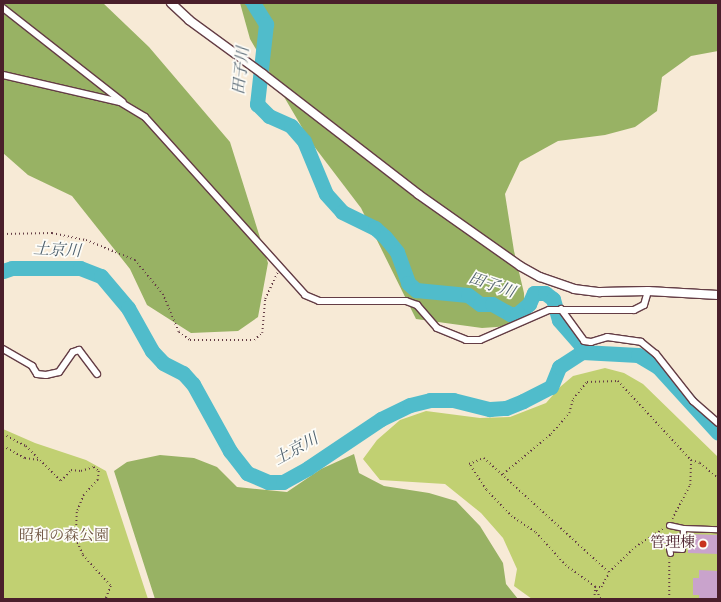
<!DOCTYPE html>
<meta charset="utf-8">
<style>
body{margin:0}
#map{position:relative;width:721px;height:602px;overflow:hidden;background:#f7ead6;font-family:"Sorts Mill Goudy","Noto Serif JP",serif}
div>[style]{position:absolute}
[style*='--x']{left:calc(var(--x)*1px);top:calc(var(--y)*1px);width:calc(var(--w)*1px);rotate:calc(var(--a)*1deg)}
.green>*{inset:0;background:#c1d072}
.forest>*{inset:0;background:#98b264}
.stream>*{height:2.5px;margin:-1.25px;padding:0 1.25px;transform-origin:1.25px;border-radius:1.25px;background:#50bccb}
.river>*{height:15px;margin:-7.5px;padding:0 7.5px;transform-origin:7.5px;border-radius:7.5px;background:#50bccb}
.building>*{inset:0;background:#c9a3cc}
.path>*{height:1.5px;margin-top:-0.75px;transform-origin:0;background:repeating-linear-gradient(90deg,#643d45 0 1px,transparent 0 4px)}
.roads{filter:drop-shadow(1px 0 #643d45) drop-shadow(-1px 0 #643d45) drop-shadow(0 1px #643d45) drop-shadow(0 -1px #643d45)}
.pedestrian>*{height:5px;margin:-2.5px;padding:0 2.5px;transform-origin:2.5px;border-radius:2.5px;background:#fff}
.minor>*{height:6px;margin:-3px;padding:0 3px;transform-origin:3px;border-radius:3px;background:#fff}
.tertiary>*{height:8px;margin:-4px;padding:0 4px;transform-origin:4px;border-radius:4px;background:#fff}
.dots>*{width:11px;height:11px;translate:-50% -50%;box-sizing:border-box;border:2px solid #fdfcf7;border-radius:50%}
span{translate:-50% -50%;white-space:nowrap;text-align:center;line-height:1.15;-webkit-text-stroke:3.5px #fdfcf7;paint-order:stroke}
.park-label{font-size:15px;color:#6e5440}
.poi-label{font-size:15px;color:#4a1f2b}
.right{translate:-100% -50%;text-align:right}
.water-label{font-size:16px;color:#4c5e6b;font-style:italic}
.frame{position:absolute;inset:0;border:4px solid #4a1f2b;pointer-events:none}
</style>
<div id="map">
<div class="green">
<div style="clip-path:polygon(605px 368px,624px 373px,643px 384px,718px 457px,718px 599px,532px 599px,514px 586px,517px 569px,503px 538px,481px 513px,445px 484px,380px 480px,363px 459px,377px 440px,400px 420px,426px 411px,480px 418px,510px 417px,546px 403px,560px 387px,573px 376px)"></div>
<div style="clip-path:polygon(3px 429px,35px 443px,86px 460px,106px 471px,148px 599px,3px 599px)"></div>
</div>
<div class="forest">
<div style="clip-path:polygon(3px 3px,103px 3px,149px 47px,230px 142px,268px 263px,258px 317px,238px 331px,191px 333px,147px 305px,130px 269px,72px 196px,28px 175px,3px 153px)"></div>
<div style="clip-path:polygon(240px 3px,718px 3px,718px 51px,691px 56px,662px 77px,657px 111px,635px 127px,605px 135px,558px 141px,520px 162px,505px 194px,514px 251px,524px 293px,525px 325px,482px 328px,416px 319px,361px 208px,310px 141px,250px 39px)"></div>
<div style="clip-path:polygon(354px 454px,359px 473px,384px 486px,429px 493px,456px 501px,480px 526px,503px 563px,506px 584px,518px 599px,155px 599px,114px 471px,127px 462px,160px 455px,194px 458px,217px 467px,237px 487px,287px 492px,321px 469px)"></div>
</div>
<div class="stream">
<div style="--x:246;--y:3;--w:8;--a:14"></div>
</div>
<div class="river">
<div style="--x:253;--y:3;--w:25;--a:58"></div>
<div style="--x:266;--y:24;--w:81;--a:96.4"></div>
<div style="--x:257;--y:104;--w:17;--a:45"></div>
<div style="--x:269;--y:116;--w:24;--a:24"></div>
<div style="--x:291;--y:126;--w:20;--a:49"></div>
<div style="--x:304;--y:141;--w:57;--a:67.5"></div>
<div style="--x:326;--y:194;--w:24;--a:48"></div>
<div style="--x:342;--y:212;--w:37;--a:26"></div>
<div style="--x:375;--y:228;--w:13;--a:42"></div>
<div style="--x:385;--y:237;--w:19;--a:51"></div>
<div style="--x:397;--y:252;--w:33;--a:70"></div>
<div style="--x:408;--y:283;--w:11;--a:41"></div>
<div style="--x:416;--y:290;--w:52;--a:5.5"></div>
<div style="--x:468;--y:295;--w:15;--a:37"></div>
<div style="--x:480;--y:304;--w:12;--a:0"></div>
<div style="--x:492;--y:304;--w:21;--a:29"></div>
<div style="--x:510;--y:314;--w:7;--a:0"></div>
<div style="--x:517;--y:314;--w:16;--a:-40"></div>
<div style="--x:529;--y:304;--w:12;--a:-66"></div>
<div style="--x:534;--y:293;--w:11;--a:0"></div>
<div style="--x:545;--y:293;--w:10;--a:37"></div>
<div style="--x:553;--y:299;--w:22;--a:74"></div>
<div style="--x:559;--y:320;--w:33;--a:49"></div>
<div style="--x:581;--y:345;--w:7;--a:82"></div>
<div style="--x:3;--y:271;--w:9;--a:-18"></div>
<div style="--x:12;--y:268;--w:68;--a:0"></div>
<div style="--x:80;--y:268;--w:22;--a:21"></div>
<div style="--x:101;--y:276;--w:42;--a:49.8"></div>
<div style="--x:128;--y:308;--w:49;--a:60.8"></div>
<div style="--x:152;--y:351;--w:16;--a:47"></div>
<div style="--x:163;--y:363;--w:22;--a:27"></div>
<div style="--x:183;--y:373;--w:15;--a:48"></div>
<div style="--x:193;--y:384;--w:77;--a:61.1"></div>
<div style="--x:230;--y:451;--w:28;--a:52"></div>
<div style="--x:247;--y:473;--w:23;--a:23"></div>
<div style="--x:268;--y:482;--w:15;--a:0"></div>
<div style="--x:283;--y:482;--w:29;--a:-29"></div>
<div style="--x:308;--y:468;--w:88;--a:-33.9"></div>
<div style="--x:381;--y:419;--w:32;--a:-26"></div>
<div style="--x:410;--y:405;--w:21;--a:-14"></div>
<div style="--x:430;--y:400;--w:23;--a:0"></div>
<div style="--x:453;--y:400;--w:38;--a:14"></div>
<div style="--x:490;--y:409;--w:16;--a:-4"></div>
<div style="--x:506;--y:408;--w:18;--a:-22"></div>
<div style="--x:523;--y:401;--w:31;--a:-27"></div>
<div style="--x:551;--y:387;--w:22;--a:-68"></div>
<div style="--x:559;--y:367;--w:27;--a:-33"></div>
<div style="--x:582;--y:352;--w:56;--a:3.1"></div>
<div style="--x:638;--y:355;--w:23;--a:31"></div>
<div style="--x:658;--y:367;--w:89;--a:47.7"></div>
</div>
<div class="building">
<div style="clip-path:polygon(688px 534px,718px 535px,718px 554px,688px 553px)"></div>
<div style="clip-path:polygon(662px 536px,675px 536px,675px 543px,662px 543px)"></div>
<div style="clip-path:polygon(699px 570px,718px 571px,718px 599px,699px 599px,699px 595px,693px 595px,693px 578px,699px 578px)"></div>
</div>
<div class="path">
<div style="--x:3;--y:234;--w:49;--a:-1.2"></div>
<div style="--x:52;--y:233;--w:35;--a:12"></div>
<div style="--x:86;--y:240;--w:53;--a:22.2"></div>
<div style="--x:135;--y:260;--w:44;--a:50.5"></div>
<div style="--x:163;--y:294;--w:41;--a:67.2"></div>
<div style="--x:179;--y:332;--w:14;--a:36"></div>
<div style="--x:190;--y:340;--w:64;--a:0"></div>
<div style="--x:254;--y:340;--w:11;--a:-41"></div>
<div style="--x:262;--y:333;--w:34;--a:-85"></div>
<div style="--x:265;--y:299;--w:29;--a:-65"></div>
<div style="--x:3;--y:434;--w:26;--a:28"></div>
<div style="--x:26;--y:446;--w:49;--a:45"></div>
<div style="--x:61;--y:481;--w:15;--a:-48"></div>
<div style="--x:71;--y:470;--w:10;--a:6"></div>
<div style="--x:81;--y:471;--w:14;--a:-17"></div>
<div style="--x:94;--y:467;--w:6;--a:39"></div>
<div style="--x:99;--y:471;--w:9;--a:96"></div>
<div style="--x:98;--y:480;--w:21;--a:133"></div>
<div style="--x:84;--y:495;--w:18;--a:112"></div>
<div style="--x:77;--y:512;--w:27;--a:92"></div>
<div style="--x:76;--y:539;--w:17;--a:66"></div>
<div style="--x:83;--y:555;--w:42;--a:47.9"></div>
<div style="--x:111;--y:586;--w:14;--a:111"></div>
<div style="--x:3;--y:446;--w:25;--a:29"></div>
<div style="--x:25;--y:458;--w:14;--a:8"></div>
<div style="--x:503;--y:474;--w:62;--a:-39.8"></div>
<div style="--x:551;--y:434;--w:28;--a:-49"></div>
<div style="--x:569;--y:413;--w:15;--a:-74"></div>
<div style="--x:573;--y:399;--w:22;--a:-51"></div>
<div style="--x:587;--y:382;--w:31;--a:-2"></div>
<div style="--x:618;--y:381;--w:108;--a:47.3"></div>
<div style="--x:691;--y:460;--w:9;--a:18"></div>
<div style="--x:700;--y:463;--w:23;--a:40"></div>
<div style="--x:672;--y:519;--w:38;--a:-62"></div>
<div style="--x:690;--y:485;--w:25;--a:-88"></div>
<div style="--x:594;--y:599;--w:12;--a:-85"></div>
<div style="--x:595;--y:587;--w:6;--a:0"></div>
<div style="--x:601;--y:587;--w:16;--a:-60"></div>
<div style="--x:600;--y:599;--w:13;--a:-113"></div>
<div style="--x:595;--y:587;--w:36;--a:-144"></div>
<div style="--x:566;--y:566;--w:46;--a:-132.4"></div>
<div style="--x:535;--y:532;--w:27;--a:-147"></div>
<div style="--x:512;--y:517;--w:37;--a:-134"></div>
<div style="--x:486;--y:490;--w:31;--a:-123"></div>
<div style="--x:469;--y:464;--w:16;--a:-22"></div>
<div style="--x:484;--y:458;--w:169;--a:42.4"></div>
<div style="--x:609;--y:572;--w:36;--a:-44"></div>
<div style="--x:635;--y:547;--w:33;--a:-33"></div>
<div style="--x:669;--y:599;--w:40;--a:-90"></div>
</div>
<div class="roads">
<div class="pedestrian">
<div style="--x:669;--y:525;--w:14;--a:12"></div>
<div style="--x:670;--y:553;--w:5;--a:-101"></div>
<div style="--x:669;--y:548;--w:13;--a:4"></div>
<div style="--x:682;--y:549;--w:21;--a:-87"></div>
<div style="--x:683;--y:528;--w:35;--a:2"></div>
</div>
<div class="minor">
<div style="--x:3;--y:8;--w:152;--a:38.1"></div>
<div style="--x:3;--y:75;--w:120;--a:13"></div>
<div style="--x:120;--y:102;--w:29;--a:31"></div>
<div style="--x:145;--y:117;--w:239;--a:48"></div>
<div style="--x:305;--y:295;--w:15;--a:23"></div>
<div style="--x:319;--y:301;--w:87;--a:0"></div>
<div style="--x:406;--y:301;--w:12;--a:20"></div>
<div style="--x:417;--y:305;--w:30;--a:49"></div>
<div style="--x:437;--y:328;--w:31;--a:22"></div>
<div style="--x:466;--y:340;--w:14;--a:0"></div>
<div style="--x:480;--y:340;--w:75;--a:-23.5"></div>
<div style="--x:549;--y:310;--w:85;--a:0"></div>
<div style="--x:634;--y:310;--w:11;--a:-27"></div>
<div style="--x:644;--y:305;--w:15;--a:-74"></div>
<div style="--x:561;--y:309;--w:39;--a:54"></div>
<div style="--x:584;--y:341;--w:7;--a:8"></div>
<div style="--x:591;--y:342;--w:17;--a:-17"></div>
<div style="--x:607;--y:337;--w:34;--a:8"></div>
<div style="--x:641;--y:342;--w:19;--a:39"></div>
<div style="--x:656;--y:354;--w:60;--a:51.8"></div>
<div style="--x:693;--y:401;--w:33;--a:41"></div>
<div style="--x:3;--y:349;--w:34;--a:30"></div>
<div style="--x:32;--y:366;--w:9;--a:58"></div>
<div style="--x:37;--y:374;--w:9;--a:6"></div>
<div style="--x:46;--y:375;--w:13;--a:-13"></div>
<div style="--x:59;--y:372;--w:24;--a:-55"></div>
<div style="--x:73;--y:352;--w:6;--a:-18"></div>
<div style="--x:79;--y:350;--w:30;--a:53"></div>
</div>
<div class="tertiary">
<div style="--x:171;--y:3;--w:25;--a:43"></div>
<div style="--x:189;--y:20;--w:92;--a:36.1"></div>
<div style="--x:263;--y:74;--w:196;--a:37.7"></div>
<div style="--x:418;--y:194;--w:125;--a:35.2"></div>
<div style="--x:520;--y:266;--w:23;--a:29"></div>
<div style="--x:540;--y:277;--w:36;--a:19"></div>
<div style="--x:574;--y:289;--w:26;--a:7"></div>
<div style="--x:600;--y:292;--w:48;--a:-1.2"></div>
<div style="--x:648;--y:291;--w:70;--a:3.3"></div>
</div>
</div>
<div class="dots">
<div style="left:703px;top:544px;background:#c8321e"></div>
</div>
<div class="park-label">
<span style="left:64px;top:537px">昭和の森公園</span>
</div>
<div class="poi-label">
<span class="right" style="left:695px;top:544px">管理棟</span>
</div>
<div class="water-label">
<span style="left:243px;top:71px;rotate:-84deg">田子川</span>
<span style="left:57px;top:252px;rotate:3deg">土京川</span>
<span style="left:491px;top:287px;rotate:19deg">田子川</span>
<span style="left:297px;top:451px;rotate:-29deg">土京川</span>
</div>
<div class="frame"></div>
</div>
